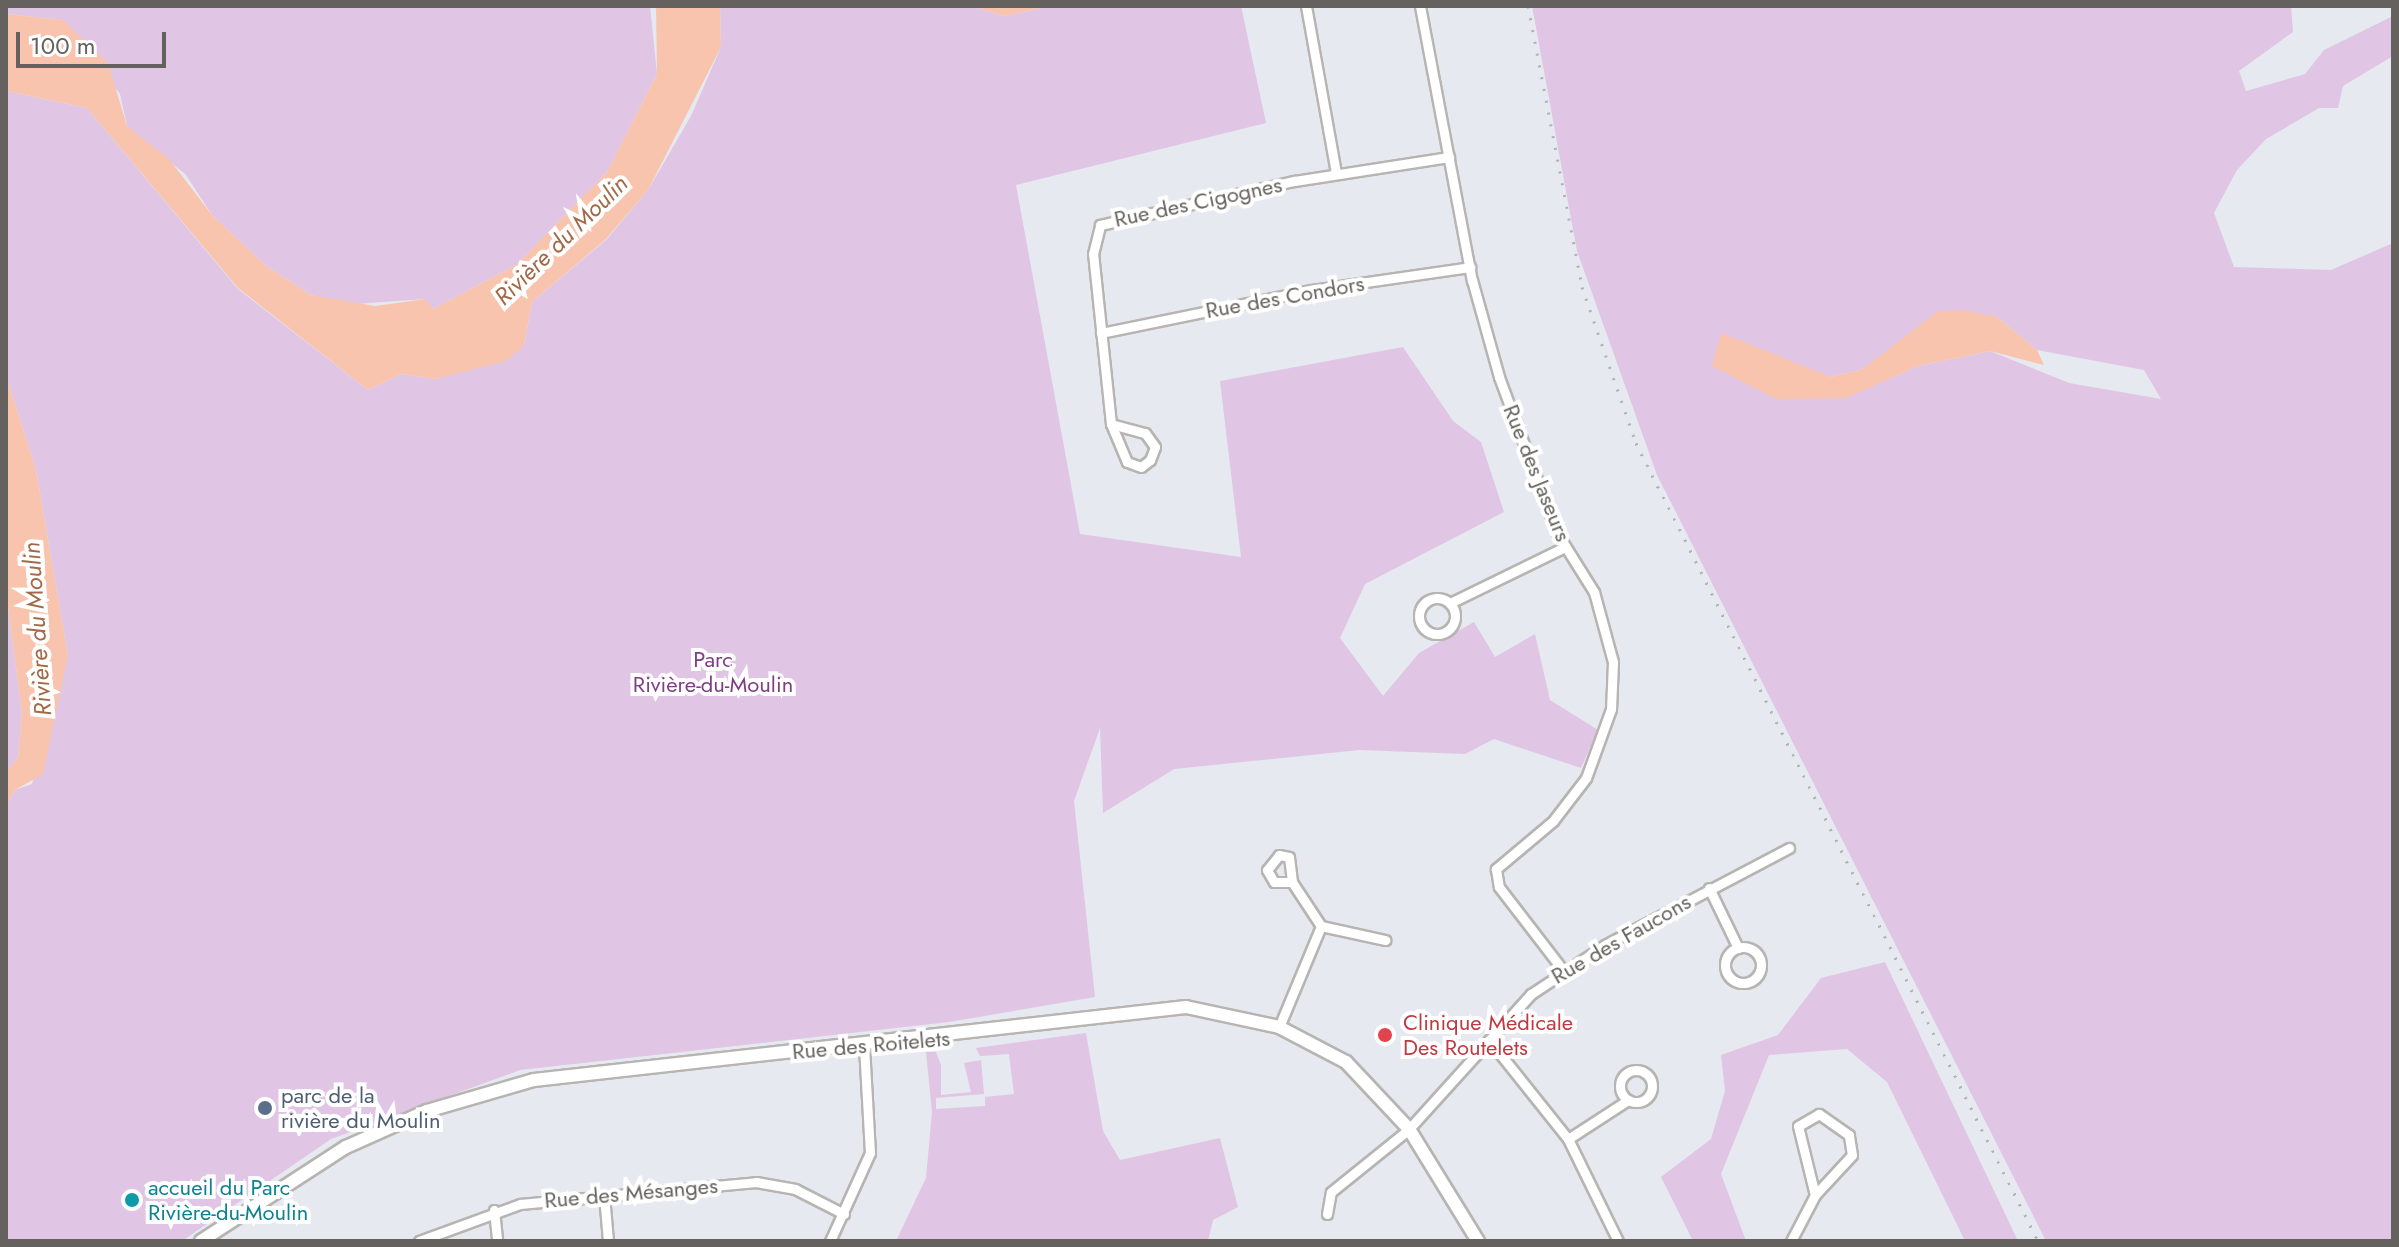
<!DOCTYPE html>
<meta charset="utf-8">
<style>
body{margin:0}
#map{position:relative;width:2399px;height:1247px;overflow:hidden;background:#e6e9ef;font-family:Jost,sans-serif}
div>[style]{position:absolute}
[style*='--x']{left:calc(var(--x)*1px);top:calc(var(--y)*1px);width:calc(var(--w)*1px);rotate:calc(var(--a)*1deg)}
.green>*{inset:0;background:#e0c5e4}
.water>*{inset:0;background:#f8c4ad}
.roads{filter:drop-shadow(2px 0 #b7b4b1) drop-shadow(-2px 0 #b7b4b1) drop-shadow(0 2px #b7b4b1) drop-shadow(0 -2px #b7b4b1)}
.minor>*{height:9px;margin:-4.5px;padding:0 4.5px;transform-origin:4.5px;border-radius:4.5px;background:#fff}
.minor>.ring{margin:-4.5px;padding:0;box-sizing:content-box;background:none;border:9px solid #fff;border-radius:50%}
.tertiary>*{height:12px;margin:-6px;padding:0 6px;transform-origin:6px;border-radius:6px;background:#fff}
.rail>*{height:3px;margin-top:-1.5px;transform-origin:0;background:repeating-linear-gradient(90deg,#b1b1b0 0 2px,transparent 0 12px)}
.dots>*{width:22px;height:22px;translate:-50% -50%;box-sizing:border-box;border:4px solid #fff;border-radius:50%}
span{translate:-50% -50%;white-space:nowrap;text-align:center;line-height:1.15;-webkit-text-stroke:8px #fff;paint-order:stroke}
.street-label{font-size:22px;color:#65615e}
.park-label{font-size:22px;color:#7f3e84}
.health-label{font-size:22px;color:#be3a42}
.left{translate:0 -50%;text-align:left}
.service-label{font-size:22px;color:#4e5e75}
.culture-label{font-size:22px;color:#0d838f}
.water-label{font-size:24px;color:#a16947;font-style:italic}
.frame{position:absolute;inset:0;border:8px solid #65615e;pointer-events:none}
.scale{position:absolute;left:16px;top:32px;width:150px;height:36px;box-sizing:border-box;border:4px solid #65615e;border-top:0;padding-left:10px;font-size:24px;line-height:28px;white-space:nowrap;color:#65615e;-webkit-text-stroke:6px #fff;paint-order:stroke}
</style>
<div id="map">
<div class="green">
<div style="clip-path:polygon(6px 6px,650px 6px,657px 74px,607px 172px,516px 265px,433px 309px,424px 299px,356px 304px,311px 295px,266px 266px,212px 215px,186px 175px,127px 126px,120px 94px,63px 20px,6px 14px)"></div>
<div style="clip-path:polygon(720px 6px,971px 6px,1005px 16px,1051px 6px,1241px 6px,1266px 123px,1016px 185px,1080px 534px,1241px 557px,1220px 381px,1403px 347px,1453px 421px,1481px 442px,1504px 512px,1365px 584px,1340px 638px,1383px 696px,1419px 653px,1474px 622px,1495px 657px,1535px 634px,1550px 700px,1598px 730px,1581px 768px,1494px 739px,1465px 754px,1359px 750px,1174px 769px,1103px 813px,1100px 728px,1074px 801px,1095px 997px,949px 1022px,520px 1070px,331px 1139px,182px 1241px,6px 1241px,6px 806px,15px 790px,32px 784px,68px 656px,36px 470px,6px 376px,6px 91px,87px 108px,238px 289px,368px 390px,401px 374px,436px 379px,524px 346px,532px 302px,606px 240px,648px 190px,691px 116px,721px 47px)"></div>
<div style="clip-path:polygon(evenodd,1532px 6px,2291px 6px,2293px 32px,2239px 71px,2246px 91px,2305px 74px,2324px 50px,2393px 16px,2393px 56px,2343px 86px,2338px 108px,2319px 108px,2266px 139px,2237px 170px,2214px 213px,2234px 267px,2331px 270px,2393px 243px,2393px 1241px,2046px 1241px,1657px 475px,1577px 251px,1532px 6px,1997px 317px,2037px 350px,2144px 370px,2161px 399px,2069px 383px,1990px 351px,1918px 366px,1845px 398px,1713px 365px,1763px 351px,1831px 377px,1863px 369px,1898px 343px,1997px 317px)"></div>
<div style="clip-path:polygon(6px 592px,22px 713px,18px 758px,6px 772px)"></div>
<div style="clip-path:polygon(1885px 962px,2018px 1241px,1965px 1241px,1887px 1082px,1847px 1049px,1769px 1055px,1721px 1174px,1746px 1241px,1693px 1241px,1661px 1177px,1711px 1139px,1725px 1091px,1721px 1055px,1778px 1035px,1821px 978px)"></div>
<div style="clip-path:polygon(1086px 1033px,1103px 1131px,1120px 1160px,1220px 1138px,1238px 1207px,1213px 1220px,1208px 1241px,896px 1241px,926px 1178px,932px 1112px,926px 1052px,936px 1052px,941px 1065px,941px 1095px,971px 1092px,964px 1063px,981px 1060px,984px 1094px,936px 1098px,936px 1109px,985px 1106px,985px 1097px,1014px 1094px,1009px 1054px,980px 1056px,976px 1048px)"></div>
</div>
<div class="water">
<div style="clip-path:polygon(656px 6px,720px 6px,721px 47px,648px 190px,605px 240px,532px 302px,524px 346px,506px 361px,435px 379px,401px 374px,368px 390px,238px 288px,87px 108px,6px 91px,6px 14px,63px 20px,108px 63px,127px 126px,169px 159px,212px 215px,266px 266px,311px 295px,375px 306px,425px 299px,433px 309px,516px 265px,607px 172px,657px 74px)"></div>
<div style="clip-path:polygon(971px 6px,1051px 6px,1005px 16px)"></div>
<div style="clip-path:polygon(1964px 310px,1997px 317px,2037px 350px,2044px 365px,1990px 351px,1918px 366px,1846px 398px,1776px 399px,1712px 366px,1721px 333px,1831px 377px,1863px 369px,1938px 311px)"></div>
<div style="clip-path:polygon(6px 376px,36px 470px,68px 656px,43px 774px,15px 790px,6px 806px,6px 772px,18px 758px,22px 713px,6px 592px)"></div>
</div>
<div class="roads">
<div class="minor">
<div style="--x:1306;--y:6;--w:170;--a:79.8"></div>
<div style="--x:1420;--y:6;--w:279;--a:79.3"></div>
<div style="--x:1472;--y:280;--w:101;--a:74.4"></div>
<div style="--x:1499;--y:377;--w:166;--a:69.6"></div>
<div style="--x:1557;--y:533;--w:70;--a:57.9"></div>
<div style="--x:1594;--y:592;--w:73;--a:74.8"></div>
<div style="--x:1613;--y:662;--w:47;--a:92.4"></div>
<div style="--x:1611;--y:709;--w:73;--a:109.9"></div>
<div style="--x:1586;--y:778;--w:54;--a:127.5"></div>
<div style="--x:1553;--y:821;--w:75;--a:139.9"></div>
<div style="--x:1496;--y:869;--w:18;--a:81"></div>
<div style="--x:1499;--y:887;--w:105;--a:52.4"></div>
<div style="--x:1101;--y:333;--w:214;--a:-11.6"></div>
<div style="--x:1311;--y:290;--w:161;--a:-8.2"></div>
<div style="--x:1111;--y:424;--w:35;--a:15"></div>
<div style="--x:1145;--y:433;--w:17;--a:54"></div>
<div style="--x:1155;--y:447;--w:14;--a:111"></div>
<div style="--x:1150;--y:460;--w:11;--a:142"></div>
<div style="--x:1141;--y:467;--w:15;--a:-160"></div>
<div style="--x:1127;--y:462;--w:41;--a:-112.8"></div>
<div style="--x:1111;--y:424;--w:171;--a:-96"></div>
<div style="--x:1093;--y:254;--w:30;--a:-76"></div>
<div style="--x:1100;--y:225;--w:199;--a:-12.8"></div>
<div style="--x:1294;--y:181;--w:157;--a:-8.8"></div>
<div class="ring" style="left:1419px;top:598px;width:27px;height:27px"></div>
<div style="--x:1450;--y:603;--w:128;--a:-26"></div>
<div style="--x:1292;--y:882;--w:18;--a:180"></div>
<div style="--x:1274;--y:882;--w:14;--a:-120"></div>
<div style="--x:1267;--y:870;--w:19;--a:-51"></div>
<div style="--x:1279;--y:855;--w:10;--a:11"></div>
<div style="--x:1289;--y:857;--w:25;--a:83"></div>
<div style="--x:1292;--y:882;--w:53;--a:56.6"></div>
<div style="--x:1321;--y:926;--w:66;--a:12.3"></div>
<div style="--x:1709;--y:888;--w:67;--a:64.2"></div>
<div class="ring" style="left:1725px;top:947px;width:27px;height:27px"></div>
<div style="--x:1279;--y:1027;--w:109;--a:-67.4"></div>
<div style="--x:1489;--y:1040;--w:127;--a:51.4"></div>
<div style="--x:1568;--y:1139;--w:114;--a:63.9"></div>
<div class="ring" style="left:1620px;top:1070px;width:23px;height:23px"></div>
<div style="--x:1568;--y:1139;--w:72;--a:-33"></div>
<div style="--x:604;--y:1195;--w:46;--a:85"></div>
<div style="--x:494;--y:1210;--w:31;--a:84"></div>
<div style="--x:1327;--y:1214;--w:22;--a:-80"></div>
<div style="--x:1331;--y:1192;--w:100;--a:-38.9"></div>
<div style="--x:1409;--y:1129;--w:182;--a:-47.9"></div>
<div style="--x:1531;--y:994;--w:89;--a:-33.5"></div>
<div style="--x:1605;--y:945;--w:208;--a:-27.8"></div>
<div style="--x:419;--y:1241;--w:108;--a:-20.1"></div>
<div style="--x:520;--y:1204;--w:237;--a:-5.3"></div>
<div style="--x:756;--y:1182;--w:40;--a:10"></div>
<div style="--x:795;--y:1189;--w:55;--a:27"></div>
<div style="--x:830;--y:1241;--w:97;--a:-65.6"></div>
<div style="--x:870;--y:1153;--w:106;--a:-93.2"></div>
<div style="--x:1791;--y:1241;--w:52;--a:-62.4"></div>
<div style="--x:1815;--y:1195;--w:54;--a:-47.2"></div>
<div style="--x:1852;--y:1155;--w:20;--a:-99"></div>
<div style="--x:1849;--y:1135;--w:37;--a:-145"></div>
<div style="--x:1819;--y:1114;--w:24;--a:150"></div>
<div style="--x:1798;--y:1126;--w:71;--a:76.2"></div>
</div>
<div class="tertiary">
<div style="--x:201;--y:1241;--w:173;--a:-33"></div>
<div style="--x:346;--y:1147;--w:89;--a:-24"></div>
<div style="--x:427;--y:1111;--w:111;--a:-16.2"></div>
<div style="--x:534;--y:1080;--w:656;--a:-6.39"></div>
<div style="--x:1186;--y:1007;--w:95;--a:12.1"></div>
<div style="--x:1279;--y:1027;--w:76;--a:27.6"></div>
<div style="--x:1346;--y:1062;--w:92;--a:46.8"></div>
<div style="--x:1409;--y:1129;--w:132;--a:58.4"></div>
</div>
</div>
<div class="rail">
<div style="--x:1528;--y:6;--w:286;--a:79.1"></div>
<div style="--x:1582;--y:287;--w:165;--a:70.9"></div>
<div style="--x:1636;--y:443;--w:894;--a:63.26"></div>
</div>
<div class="dots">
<div style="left:1385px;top:1035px;background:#e0444e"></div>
<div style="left:265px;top:1108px;background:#5c6f8a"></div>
<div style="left:132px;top:1200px;background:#0f9aa8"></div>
</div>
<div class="street-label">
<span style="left:1198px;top:202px;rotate:-12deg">Rue des Cigognes</span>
<span style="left:1285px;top:297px;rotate:-10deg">Rue des Condors</span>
<span style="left:1537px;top:473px;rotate:68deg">Rue des Jaseurs</span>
<span style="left:1621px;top:939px;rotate:-30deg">Rue des Faucons</span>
<span style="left:871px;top:1045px;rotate:-5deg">Rue des Roitelets</span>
<span style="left:631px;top:1193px;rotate:-5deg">Rue des Mésanges</span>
</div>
<div class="park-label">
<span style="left:713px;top:672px">Parc<br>Rivière-du-Moulin</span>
</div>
<div class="health-label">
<span class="left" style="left:1403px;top:1035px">Clinique Médicale<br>Des Routelets</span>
</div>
<div class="service-label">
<span class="left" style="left:281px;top:1108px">parc de la<br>rivière du Moulin</span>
</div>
<div class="culture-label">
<span class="left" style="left:148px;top:1200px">accueil du Parc<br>Rivière-du-Moulin</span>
</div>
<div class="water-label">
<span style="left:561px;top:240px;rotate:-44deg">Rivière du Moulin</span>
<span style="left:37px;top:629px;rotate:-94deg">Rivière du Moulin</span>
</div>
<div class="frame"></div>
<div class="scale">100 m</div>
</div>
